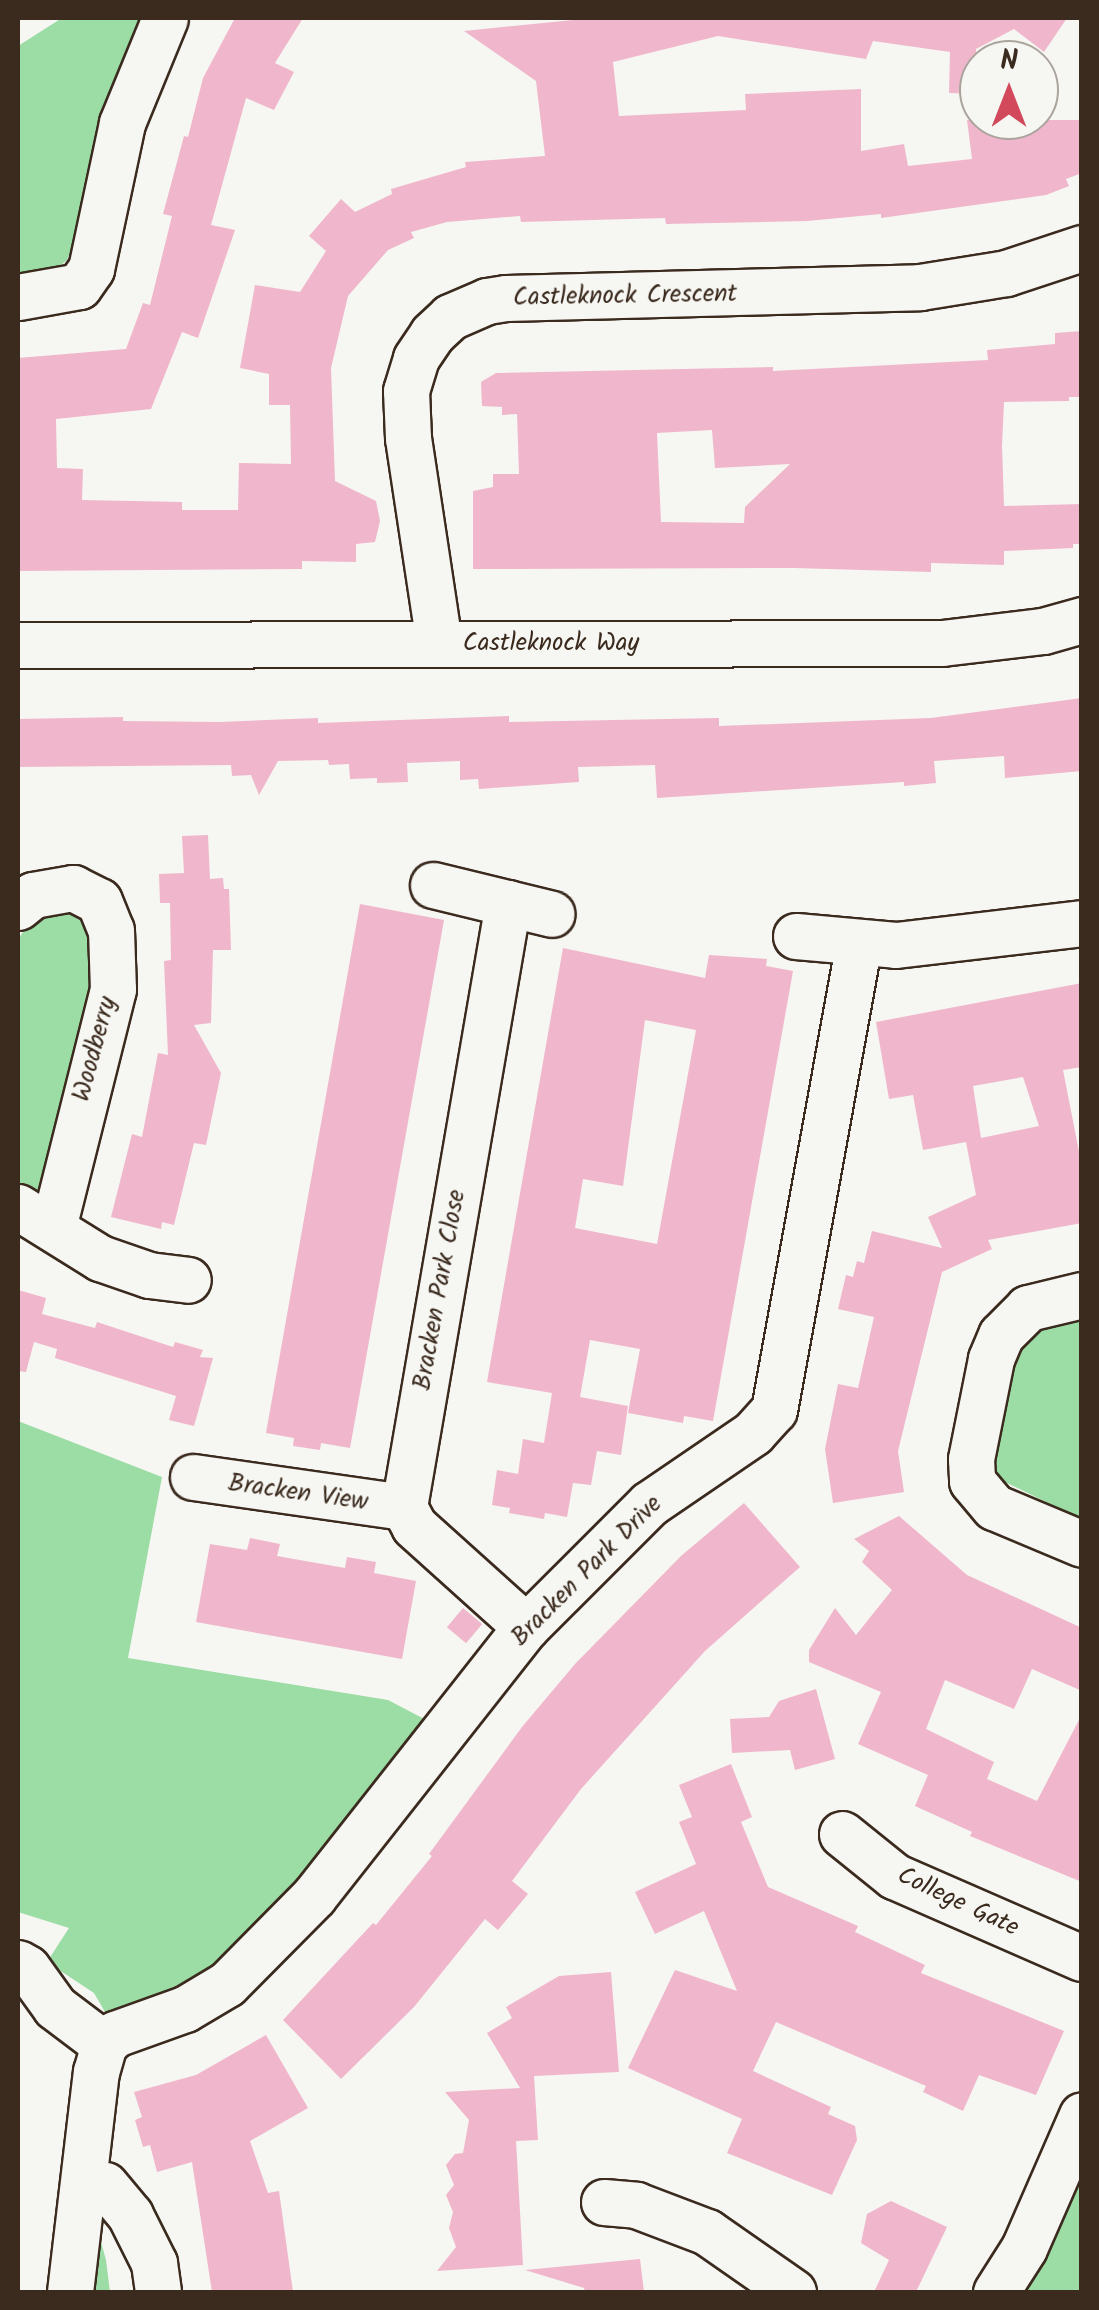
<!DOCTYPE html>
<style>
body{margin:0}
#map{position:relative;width:1099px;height:2310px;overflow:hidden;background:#f6f6f2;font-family:Kalam,sans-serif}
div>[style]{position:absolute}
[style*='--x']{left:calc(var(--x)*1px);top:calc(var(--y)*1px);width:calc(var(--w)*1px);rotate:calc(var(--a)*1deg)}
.green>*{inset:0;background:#9cdca5}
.building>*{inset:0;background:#f0b7cc;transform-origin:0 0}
.roads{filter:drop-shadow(2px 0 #3b2a1e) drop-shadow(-2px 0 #3b2a1e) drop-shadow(0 2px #3b2a1e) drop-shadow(0 -2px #3b2a1e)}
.minor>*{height:45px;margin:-22.5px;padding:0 22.5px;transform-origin:22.5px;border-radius:22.5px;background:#f6f6f2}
span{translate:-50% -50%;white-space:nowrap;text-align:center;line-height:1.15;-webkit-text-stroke:9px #f6f6f2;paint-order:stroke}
.street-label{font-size:25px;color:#3b2a1e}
.frame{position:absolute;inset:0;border:20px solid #3b2a1e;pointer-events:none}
.north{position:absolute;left:959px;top:40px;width:100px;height:100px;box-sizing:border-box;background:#f6f6f2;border:2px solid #aba49d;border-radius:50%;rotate:0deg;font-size:28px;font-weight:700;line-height:40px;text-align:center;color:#3b2a1e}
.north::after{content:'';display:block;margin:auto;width:35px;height:45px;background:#d1495b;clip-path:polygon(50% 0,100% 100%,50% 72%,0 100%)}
</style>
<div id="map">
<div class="green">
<div style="clip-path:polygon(62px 18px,142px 18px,96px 129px,76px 240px,67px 260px,55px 270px,18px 278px,18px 46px)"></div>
<div style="clip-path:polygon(53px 903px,88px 916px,100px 971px,40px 1196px,18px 1190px,18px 939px,34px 917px)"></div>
<div style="clip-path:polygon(1081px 1307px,1081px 1519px,1003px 1481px,987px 1460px,1014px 1343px,1034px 1322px)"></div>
<div style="clip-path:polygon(18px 1421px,162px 1477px,128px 1658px,388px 1700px,430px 1722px,305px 1883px,193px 1989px,108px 2017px,94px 1993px,47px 1962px,69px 1928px,18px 1912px)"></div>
<div style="clip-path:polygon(1081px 2135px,1081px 2292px,996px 2292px)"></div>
<div style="clip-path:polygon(94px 2217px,106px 2260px,110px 2292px,89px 2292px)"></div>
</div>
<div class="building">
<div style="clip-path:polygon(235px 18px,303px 18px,275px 63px,294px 72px,274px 110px,246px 98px,211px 225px,235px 230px,198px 338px,182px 332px,151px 409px,56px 419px,57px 468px,83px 469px,82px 500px,182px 502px,182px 510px,238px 510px,239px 463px,291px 464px,290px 405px,269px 405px,269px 374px,240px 368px,255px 285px,300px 292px,326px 251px,309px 236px,341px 199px,355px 212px,392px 194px,391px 189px,466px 167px,465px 162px,545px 156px,536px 81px,464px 31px,593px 18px,1067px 18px,1044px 52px,1014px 29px,976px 49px,979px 94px,949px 93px,950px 52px,873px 41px,866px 59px,718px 36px,613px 62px,619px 116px,746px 110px,745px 94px,861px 89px,861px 151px,904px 144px,908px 166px,972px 159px,967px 120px,1082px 120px,1082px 173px,1066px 179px,1069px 186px,1046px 195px,881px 218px,881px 214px,807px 221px,666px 224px,665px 218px,521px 222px,520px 216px,447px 222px,411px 232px,414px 238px,388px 250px,348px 296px,331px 368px,335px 481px,376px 501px,380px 521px,375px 542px,356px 544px,356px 562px,302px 561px,302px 569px,19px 571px,18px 358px,126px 349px,143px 303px,150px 305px,172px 216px,163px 214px,184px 136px,188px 137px,203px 78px)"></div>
<div style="clip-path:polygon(evenodd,1082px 331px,1082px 397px,1069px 397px,1069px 401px,1004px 402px,1002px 446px,1004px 506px,1082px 504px,1082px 544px,1073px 544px,1073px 548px,1004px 551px,1004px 565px,931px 563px,931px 572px,794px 568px,473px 569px,473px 491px,493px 487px,493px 474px,519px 474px,517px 414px,502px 415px,502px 407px,482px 406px,481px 382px,496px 373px,773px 367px,773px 371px,988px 360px,987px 350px,1055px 344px,1055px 333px,1082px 331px,712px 430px,715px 468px,790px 464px,745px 507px,744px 523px,661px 522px,657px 433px,712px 430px)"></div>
<div style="clip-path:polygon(1082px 698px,1082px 771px,1005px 778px,1004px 756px,934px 761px,936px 783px,904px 786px,904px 782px,657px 798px,655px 765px,578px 767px,579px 782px,479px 789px,478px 779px,460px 780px,460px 761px,407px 763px,408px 782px,377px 783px,377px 778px,350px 779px,349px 764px,329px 765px,328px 760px,278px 761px,259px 795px,251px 775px,232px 776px,231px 765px,18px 767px,18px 719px,123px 717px,123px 721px,220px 722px,318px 718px,318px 723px,509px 716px,509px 722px,719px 718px,719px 726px,931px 718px)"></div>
<div style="clip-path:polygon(208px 835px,210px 879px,223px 878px,224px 889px,229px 889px,231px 950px,213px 950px,211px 1023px,194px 1025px,221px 1073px,206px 1145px,194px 1143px,174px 1225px,162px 1222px,161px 1229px,111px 1217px,132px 1134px,142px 1137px,158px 1053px,168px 1055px,164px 961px,171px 960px,170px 903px,160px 903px,159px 874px,184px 873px,182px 836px)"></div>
<div style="clip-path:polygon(360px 904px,444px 920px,350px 1448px,321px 1443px,320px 1450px,293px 1446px,294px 1438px,266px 1433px)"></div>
<div style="clip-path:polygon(evenodd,563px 948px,705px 978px,709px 955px,767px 959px,766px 966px,793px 971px,713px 1421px,684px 1416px,683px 1423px,628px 1413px,640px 1349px,590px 1340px,580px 1397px,628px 1406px,621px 1455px,597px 1451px,591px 1485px,573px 1483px,567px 1517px,545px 1513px,544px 1519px,509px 1513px,510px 1508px,492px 1505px,497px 1470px,518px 1474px,523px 1439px,544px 1443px,552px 1393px,487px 1382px,563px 948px,645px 1020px,696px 1030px,657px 1244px,575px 1228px,583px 1179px,623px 1186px,645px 1020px)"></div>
<div style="clip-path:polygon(evenodd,1082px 983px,1082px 1067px,1063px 1070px,1082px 1167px,1082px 1223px,988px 1240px,992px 1249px,942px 1272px,898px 1451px,904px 1492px,833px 1503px,825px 1449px,838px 1384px,858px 1388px,874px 1317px,838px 1309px,846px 1275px,853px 1277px,857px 1261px,864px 1263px,872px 1231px,942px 1248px,928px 1217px,976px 1195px,966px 1142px,923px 1150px,913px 1095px,889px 1099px,876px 1022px,1082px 983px,1023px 1077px,1039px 1126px,981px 1138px,973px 1086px,1023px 1077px)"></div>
<div style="clip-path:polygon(18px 1290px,46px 1298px,42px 1314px,95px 1328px,97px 1322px,173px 1347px,175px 1342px,203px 1350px,200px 1357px,213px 1358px,194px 1426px,169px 1420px,176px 1396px,55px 1358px,57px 1349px,34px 1342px,26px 1372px,18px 1371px)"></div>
<div style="clip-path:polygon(744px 1503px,800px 1567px,705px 1651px,581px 1789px,512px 1881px,528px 1894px,498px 1930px,485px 1919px,414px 2007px,341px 2079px,283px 2020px,373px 1923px,376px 1925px,432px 1856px,429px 1854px,522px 1727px,575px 1664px,681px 1556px)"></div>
<div style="clip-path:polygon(899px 1516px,967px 1575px,1082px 1628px,1082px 1691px,1032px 1669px,1014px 1709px,945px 1680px,926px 1729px,994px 1762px,987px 1779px,1037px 1801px,1082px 1714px,1082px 1882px,970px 1836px,972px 1832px,915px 1806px,928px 1775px,858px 1744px,881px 1692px,809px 1662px,809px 1650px,835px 1608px,856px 1635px,892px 1590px,862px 1562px,869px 1551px,854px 1539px)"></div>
<div style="clip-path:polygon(250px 1538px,280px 1544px,277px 1556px,345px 1568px,347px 1557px,376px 1562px,374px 1573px,416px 1581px,402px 1659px,196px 1622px,210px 1544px,247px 1550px)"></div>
<div style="left:463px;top:1608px;width:25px;height:25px;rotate:40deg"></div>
<div style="clip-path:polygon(816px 1689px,835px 1759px,795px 1770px,790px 1750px,732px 1753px,730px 1719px,769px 1717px,779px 1701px)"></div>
<div style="clip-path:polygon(731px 1764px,752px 1817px,741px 1822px,768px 1887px,858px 1926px,855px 1932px,925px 1965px,921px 1973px,1064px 2031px,1036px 2095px,979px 2075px,963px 2111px,923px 2092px,926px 2086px,776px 2022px,753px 2071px,831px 2107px,828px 2114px,855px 2126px,857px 2140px,832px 2195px,727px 2153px,742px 2119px,628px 2068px,675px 1970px,737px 1991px,704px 1911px,655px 1934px,635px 1892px,696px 1864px,679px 1822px,692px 1817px,679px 1785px)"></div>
<div style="clip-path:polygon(611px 1972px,619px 2072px,534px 2076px,538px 2140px,516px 2141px,523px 2265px,437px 2271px,456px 2247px,449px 2228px,453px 2212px,446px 2195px,454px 2185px,446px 2165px,455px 2154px,463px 2153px,469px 2120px,445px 2092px,520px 2088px,487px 2033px,512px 2018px,506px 2007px,559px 1976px)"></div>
<div style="clip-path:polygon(266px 2035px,308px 2108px,250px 2141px,268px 2193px,279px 2191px,293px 2292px,212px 2292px,192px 2162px,157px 2172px,150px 2145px,143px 2147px,135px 2120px,142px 2117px,134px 2092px,196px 2075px)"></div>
<div style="clip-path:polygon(891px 2201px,947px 2227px,916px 2292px,874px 2292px,889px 2260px,861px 2243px,867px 2214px)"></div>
<div style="clip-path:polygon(640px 2259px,644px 2292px,585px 2292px,584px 2288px,525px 2270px)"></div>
</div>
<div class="roads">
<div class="minor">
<div style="--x:18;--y:297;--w:62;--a:-10.2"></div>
<div style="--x:79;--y:286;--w:21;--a:-55"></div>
<div style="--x:91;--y:269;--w:149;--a:-78"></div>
<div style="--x:122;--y:123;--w:113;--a:-67.7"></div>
<div style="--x:439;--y:643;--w:207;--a:-98.6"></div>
<div style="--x:408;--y:438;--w:47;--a:-92.4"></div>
<div style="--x:406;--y:391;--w:34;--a:-73"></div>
<div style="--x:416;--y:358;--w:29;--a:-56"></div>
<div style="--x:432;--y:334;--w:25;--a:-43"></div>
<div style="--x:450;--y:317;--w:40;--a:-23.4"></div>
<div style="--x:487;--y:301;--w:19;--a:-9"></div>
<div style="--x:506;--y:298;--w:414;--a:-1.5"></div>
<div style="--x:920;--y:287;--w:87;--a:-9.2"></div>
<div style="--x:1006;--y:273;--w:80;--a:-18.2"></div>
<div style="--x:18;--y:645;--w:924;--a:-0.12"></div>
<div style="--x:942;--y:643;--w:102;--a:-6.8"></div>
<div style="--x:1043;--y:631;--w:41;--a:-15.8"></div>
<div style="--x:433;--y:885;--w:122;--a:13.7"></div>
<div style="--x:508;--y:903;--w:613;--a:99.77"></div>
<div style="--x:404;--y:1507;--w:21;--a:62"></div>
<div style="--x:414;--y:1526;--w:151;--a:42"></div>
<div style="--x:18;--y:907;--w:19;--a:-39"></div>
<div style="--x:33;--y:895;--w:41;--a:-9.9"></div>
<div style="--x:73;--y:888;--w:29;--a:27"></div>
<div style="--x:99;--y:901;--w:31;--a:68"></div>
<div style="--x:111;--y:930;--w:59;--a:88.1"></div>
<div style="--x:113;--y:989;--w:245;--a:104.1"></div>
<div style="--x:796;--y:936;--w:100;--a:5.1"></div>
<div style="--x:896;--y:945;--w:187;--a:-6.7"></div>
<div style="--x:18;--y:1207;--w:97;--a:31.9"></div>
<div style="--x:100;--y:1258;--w:52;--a:19.1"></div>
<div style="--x:149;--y:1275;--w:39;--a:7"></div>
<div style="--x:1082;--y:1295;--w:56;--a:166.5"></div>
<div style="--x:1028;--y:1308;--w:38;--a:135"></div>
<div style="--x:1001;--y:1335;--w:26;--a:113"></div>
<div style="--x:991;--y:1359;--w:102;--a:101.3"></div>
<div style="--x:971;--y:1459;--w:22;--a:87"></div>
<div style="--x:972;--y:1481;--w:34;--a:50"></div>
<div style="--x:994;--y:1507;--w:95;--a:22.8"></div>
<div style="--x:193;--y:1477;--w:213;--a:8.1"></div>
<div style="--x:842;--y:1834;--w:67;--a:38.9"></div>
<div style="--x:894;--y:1876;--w:205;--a:23.6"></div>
<div style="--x:18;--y:1963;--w:10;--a:29"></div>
<div style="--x:27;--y:1968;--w:48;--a:54.3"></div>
<div style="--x:55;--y:2007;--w:61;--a:37.1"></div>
<div style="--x:82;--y:2198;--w:26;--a:-29"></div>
<div style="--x:105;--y:2185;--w:39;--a:50"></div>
<div style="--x:130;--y:2215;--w:54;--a:63.4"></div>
<div style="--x:154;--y:2263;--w:29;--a:82"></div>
<div style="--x:604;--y:2202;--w:32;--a:5"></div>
<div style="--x:636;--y:2205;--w:76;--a:20.8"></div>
<div style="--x:707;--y:2232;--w:105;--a:34.9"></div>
<div style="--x:70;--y:2292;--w:222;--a:-83.3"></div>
<div style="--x:96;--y:2072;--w:29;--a:-74"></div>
<div style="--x:104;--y:2044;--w:15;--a:-42"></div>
<div style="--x:115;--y:2034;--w:74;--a:-19.7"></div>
<div style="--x:185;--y:2009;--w:49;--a:-30.8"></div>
<div style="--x:227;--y:1984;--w:124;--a:-45.3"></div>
<div style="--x:314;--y:1896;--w:342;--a:-51.8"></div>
<div style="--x:526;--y:1627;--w:174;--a:-45"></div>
<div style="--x:649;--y:1504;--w:126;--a:-34.3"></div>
<div style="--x:753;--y:1433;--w:31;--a:-48"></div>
<div style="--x:774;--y:1410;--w:474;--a:-79.7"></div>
<div style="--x:996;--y:2292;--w:52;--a:-57.5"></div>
<div style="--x:1024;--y:2248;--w:145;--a:-66.4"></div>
</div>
</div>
<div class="street-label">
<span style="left:625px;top:296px;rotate:-1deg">Castleknock Crescent</span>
<span style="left:551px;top:643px">Castleknock Way</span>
<span style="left:95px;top:1049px;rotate:-75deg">Woodberry</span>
<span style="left:440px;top:1290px;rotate:-80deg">Bracken Park Close</span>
<span style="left:298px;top:1493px;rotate:8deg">Bracken View</span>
<span style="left:587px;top:1571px;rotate:-45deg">Bracken Park Drive</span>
<span style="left:958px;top:1902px;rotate:25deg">College Gate</span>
</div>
<div class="frame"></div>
<div class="north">N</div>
</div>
